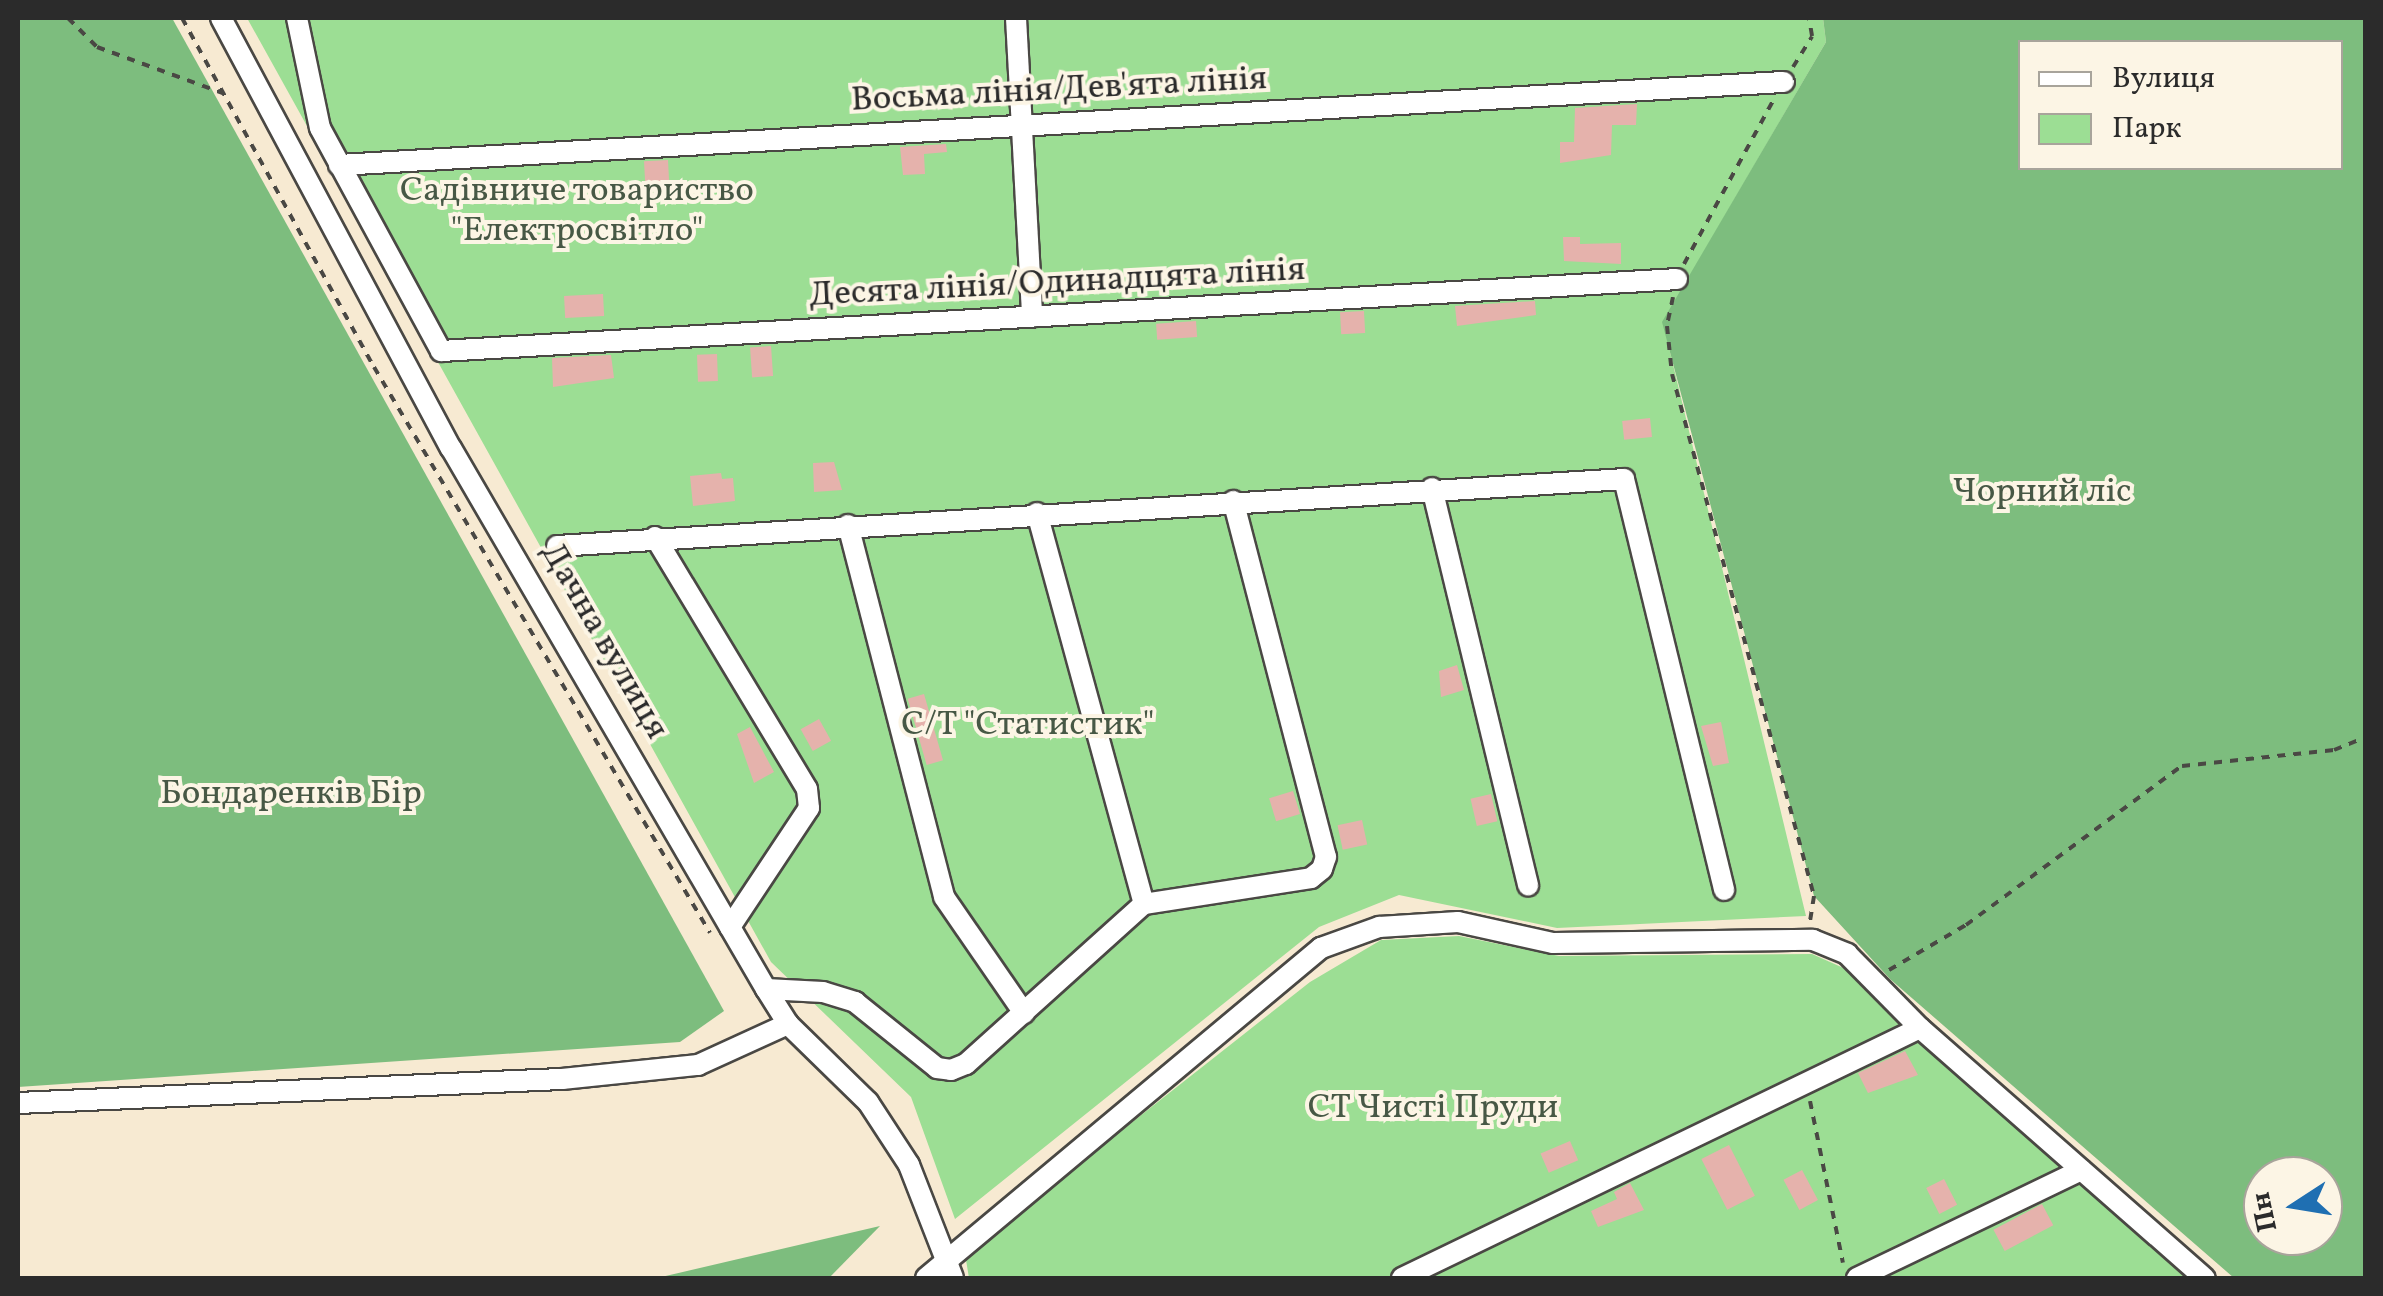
<!DOCTYPE html>
<meta charset="utf-8">
<style>
body{margin:0}
#map{position:relative;width:2383px;height:1296px;overflow:hidden;background:#f7ead2;font-family:Vollkorn,serif}
div>[style]{position:absolute}
[style*='--x']{left:calc(var(--x)*1px);top:calc(var(--y)*1px);width:calc(var(--w)*1px);rotate:calc(var(--a)*1deg)}
.green>*{inset:0;background:#9cde94}
.forest>*{inset:0;background:#7dbd7e}
.building>*{inset:0;background:#e5b2ac;transform-origin:0 0}
.path>*{height:4px;margin-top:-2px;transform-origin:0;background:repeating-linear-gradient(90deg,#4a4844 0 8px,transparent 0 16px)}
.roads{filter:drop-shadow(2px 0 #4a4844) drop-shadow(-2px 0 #4a4844) drop-shadow(0 2px #4a4844) drop-shadow(0 -2px #4a4844)}
.minor>*{height:20px;margin:-10px;padding:0 10px;transform-origin:10px;border-radius:10px;background:#fff}
span{translate:-50% -50%;white-space:nowrap;text-align:center;line-height:1.15;-webkit-text-stroke:8px #fcf5e5;paint-order:stroke}
.street-label{font-size:35px;color:#2b2b2b}
.park-label{font-size:35px;color:#475845}
.frame{position:absolute;inset:0;border:20px solid #2b2b2b;pointer-events:none}
.legend{position:absolute;left:2018px;top:40px;width:325px;height:130px;box-sizing:border-box;background:#fcf5e5;border:2px solid #a8a49b;margin:0;padding:12px 18px;list-style:none;font-size:30px;color:#2b2b2b}
.legend li{display:flex;align-items:center;gap:20px;height:50px}
.legend b{width:50px;border:2px solid #a8a49b}
.north{position:absolute;left:2243px;top:1156px;width:100px;height:100px;box-sizing:border-box;background:#fcf5e5;border:2px solid #a8a49b;border-radius:50%;rotate:258deg;font-size:28px;font-weight:700;line-height:40px;text-align:center;color:#2b2b2b}
.north::after{content:'';display:block;margin:auto;width:35px;height:45px;background:#1f6fb2;clip-path:polygon(50% 0,100% 100%,50% 72%,0 100%)}
</style>
<div id="map">
<div class="green">
<div style="clip-path:polygon(247px 18px,1823px 18px,1826px 42px,1681px 291px,1669px 348px,1806px 916px,1557px 928px,1399px 895px,1319px 927px,955px 1219px,911px 1097px,771px 962px)"></div>
<div style="clip-path:polygon(1459px 936px,1559px 956px,1812px 954px,1848px 970px,2191px 1278px,969px 1278px,965px 1254px,1310px 982px,1381px 940px)"></div>
</div>
<div class="forest">
<div style="clip-path:polygon(18px 18px,172px 18px,724px 1011px,680px 1042px,18px 1087px)"></div>
<div style="clip-path:polygon(evenodd,1823px 18px,2365px 18px,2365px 1278px,2234px 1278px,1890px 979px,1814px 896px,1662px 322px,1826px 42px,1823px 18px,2020px 42px,2340px 42px,2340px 168px,2020px 168px,2020px 42px,1823px 18px,2263px 1176px,2323px 1176px,2323px 1236px,2263px 1236px,2263px 1176px)"></div>
<div style="clip-path:polygon(880px 1226px,829px 1278px,657px 1278px)"></div>
</div>
<div class="building">
<div style="clip-path:polygon(1637px 104px,1636px 125px,1612px 125px,1611px 155px,1560px 163px,1560px 142px,1574px 142px,1575px 108px)"></div>
<div style="clip-path:polygon(946px 144px,947px 152px,924px 154px,925px 174px,903px 175px,900px 147px)"></div>
<div style="left:668px;top:160px;width:22px;height:24px;rotate:87deg"></div>
<div style="clip-path:polygon(1563px 237px,1580px 237px,1580px 244px,1621px 243px,1621px 264px,1564px 261px)"></div>
<div style="left:603px;top:294px;width:22px;height:39px;rotate:87deg"></div>
<div style="clip-path:polygon(1535px 301px,1536px 315px,1457px 326px,1455px 306px)"></div>
<div style="left:1364px;top:311px;width:22px;height:24px;rotate:87deg"></div>
<div style="left:1196px;top:321px;width:16px;height:40px;rotate:86deg"></div>
<div style="left:771px;top:346px;width:30px;height:21px;rotate:86deg"></div>
<div style="left:717px;top:354px;width:27px;height:20px;rotate:88deg"></div>
<div style="clip-path:polygon(611px 355px,614px 378px,553px 387px,552px 358px)"></div>
<div style="left:1650px;top:418px;width:19px;height:28px;rotate:84deg"></div>
<div style="clip-path:polygon(834px 462px,842px 490px,814px 492px,813px 463px)"></div>
<div style="clip-path:polygon(721px 473px,722px 479px,733px 478px,735px 501px,693px 506px,690px 476px)"></div>
<div style="clip-path:polygon(1457px 665px,1464px 690px,1441px 697px,1439px 671px)"></div>
<div style="left:924px;top:694px;width:69px;height:17px;rotate:74deg"></div>
<div style="left:819px;top:719px;width:25px;height:21px;rotate:61deg"></div>
<div style="clip-path:polygon(1721px 722px,1729px 763px,1713px 766px,1701px 726px)"></div>
<div style="clip-path:polygon(750px 727px,774px 772px,754px 783px,737px 734px)"></div>
<div style="left:1293px;top:791px;width:24px;height:25px;rotate:73deg"></div>
<div style="left:1491px;top:794px;width:28px;height:21px;rotate:77deg"></div>
<div style="left:1362px;top:820px;width:25px;height:25px;rotate:78deg"></div>
<div style="clip-path:polygon(1905px 1051px,1918px 1075px,1868px 1093px,1858px 1073px)"></div>
<div style="left:1570px;top:1141px;width:21px;height:32px;rotate:67deg"></div>
<div style="left:1729px;top:1145px;width:57px;height:31px;rotate:63deg"></div>
<div style="left:1802px;top:1170px;width:34px;height:21px;rotate:62deg"></div>
<div style="left:1944px;top:1179px;width:29px;height:20px;rotate:63deg"></div>
<div style="clip-path:polygon(1630px 1183px,1644px 1210px,1598px 1227px,1591px 1211px,1617px 1199px,1614px 1192px)"></div>
<div style="left:2042px;top:1204px;width:24px;height:55px;rotate:62deg"></div>
</div>
<div class="path">
<div style="--x:68;--y:18;--w:41;--a:45"></div>
<div style="--x:97;--y:47;--w:134;--a:20.1"></div>
<div style="--x:182;--y:18;--w:398;--a:61.2"></div>
<div style="--x:374;--y:367;--w:658;--a:59.3"></div>
<div style="--x:1793;--y:67;--w:36;--a:-58"></div>
<div style="--x:1812;--y:36;--w:18;--a:-99"></div>
<div style="--x:1684;--y:264;--w:186;--a:-61.4"></div>
<div style="--x:1673;--y:297;--w:30;--a:102"></div>
<div style="--x:1667;--y:326;--w:48;--a:84.1"></div>
<div style="--x:1672;--y:374;--w:541;--a:74.78"></div>
<div style="--x:1814;--y:896;--w:26;--a:99"></div>
<div style="--x:1889;--y:970;--w:89;--a:-30.3"></div>
<div style="--x:1966;--y:925;--w:268;--a:-36.4"></div>
<div style="--x:2182;--y:766;--w:153;--a:-6"></div>
<div style="--x:2334;--y:750;--w:35;--a:-22"></div>
<div style="--x:1810;--y:1101;--w:165;--a:78.5"></div>
</div>
<div class="roads">
<div class="minor">
<div style="--x:221;--y:18;--w:488;--a:61.9"></div>
<div style="--x:451;--y:448;--w:626;--a:59.79"></div>
<div style="--x:766;--y:989;--w:41;--a:57.8"></div>
<div style="--x:788;--y:1024;--w:112;--a:44.3"></div>
<div style="--x:868;--y:1102;--w:75;--a:56.9"></div>
<div style="--x:909;--y:1165;--w:121;--a:68.7"></div>
<div style="--x:297;--y:18;--w:112;--a:78.2"></div>
<div style="--x:320;--y:128;--w:254;--a:61.5"></div>
<div style="--x:441;--y:351;--w:1238;--a:-3.33"></div>
<div style="--x:1016;--y:18;--w:299;--a:86.9"></div>
<div style="--x:339;--y:165;--w:1447;--a:-3.29"></div>
<div style="--x:1432;--y:488;--w:409;--a:76.4"></div>
<div style="--x:1037;--y:513;--w:405;--a:74.7"></div>
<div style="--x:848;--y:525;--w:384;--a:75.5"></div>
<div style="--x:944;--y:897;--w:141;--a:55.4"></div>
<div style="--x:655;--y:537;--w:294;--a:58.9"></div>
<div style="--x:807;--y:789;--w:19;--a:84"></div>
<div style="--x:809;--y:808;--w:143;--a:123.6"></div>
<div style="--x:557;--y:546;--w:1069;--a:-3.59"></div>
<div style="--x:1624;--y:479;--w:423;--a:76.3"></div>
<div style="--x:766;--y:989;--w:57;--a:3"></div>
<div style="--x:823;--y:992;--w:34;--a:17"></div>
<div style="--x:855;--y:1002;--w:105;--a:38.8"></div>
<div style="--x:937;--y:1068;--w:14;--a:8"></div>
<div style="--x:951;--y:1070;--w:16;--a:-22"></div>
<div style="--x:966;--y:1064;--w:239;--a:-42"></div>
<div style="--x:1144;--y:904;--w:169;--a:-8.8"></div>
<div style="--x:1311;--y:878;--w:14;--a:-39"></div>
<div style="--x:1322;--y:869;--w:13;--a:-72"></div>
<div style="--x:1326;--y:857;--w:368;--a:-104.6"></div>
<div style="--x:18;--y:1103;--w:545;--a:-2.53"></div>
<div style="--x:562;--y:1079;--w:137;--a:-5.9"></div>
<div style="--x:698;--y:1065;--w:99;--a:-24.5"></div>
<div style="--x:926;--y:1278;--w:515;--a:-39.88"></div>
<div style="--x:1321;--y:948;--w:62;--a:-19.9"></div>
<div style="--x:1379;--y:927;--w:79;--a:-3.6"></div>
<div style="--x:1458;--y:922;--w:97;--a:12.5"></div>
<div style="--x:1553;--y:943;--w:260;--a:-0.7"></div>
<div style="--x:1813;--y:940;--w:37;--a:22"></div>
<div style="--x:1847;--y:954;--w:104;--a:45.4"></div>
<div style="--x:1920;--y:1028;--w:379;--a:41.3"></div>
<div style="--x:1402;--y:1278;--w:575;--a:-25.76"></div>
<div style="--x:1857;--y:1278;--w:249;--a:-25.7"></div>
</div>
</div>
<div class="street-label">
<span style="left:1059px;top:90px;rotate:-3deg">Восьма лінія/Дев'ята лінія</span>
<span style="left:1057px;top:283px;rotate:-3deg">Десята лінія/Одинадцята лінія</span>
<span style="left:604px;top:641px;rotate:60deg">Дачна вулиця</span>
</div>
<div class="park-label">
<span style="left:577px;top:211px">Садівниче товариство<br>"Електросвітло"</span>
<span style="left:2042px;top:492px">Чорний ліс</span>
<span style="left:1028px;top:725px">С/Т "Статистик"</span>
<span style="left:291px;top:794px">Бондаренків Бір</span>
<span style="left:1433px;top:1108px">СТ Чисті Пруди</span>
</div>
<div class="frame"></div>
<ul class="legend">
<li><b style="height:12px;background:#fff"></b>Вулиця</li>
<li><b style="height:28px;background:#9cde94"></b>Парк</li>
</ul>
<div class="north">Пн</div>
</div>
